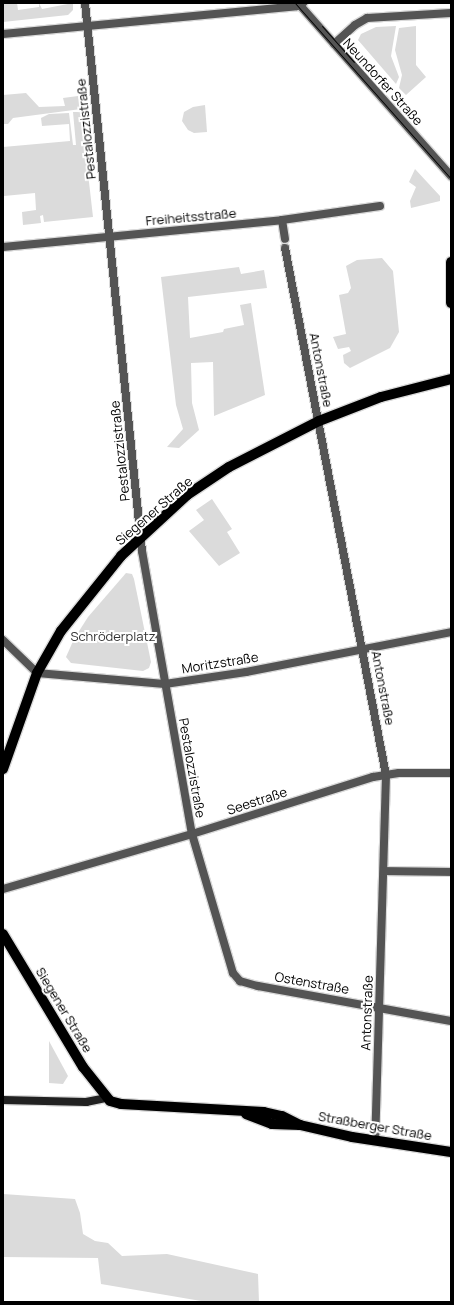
<!DOCTYPE html>
<meta charset="utf-8">
<style>
body{margin:0}
#map{position:relative;width:454px;height:1305px;overflow:hidden;background:#fff;font-family:Manrope,sans-serif}
div>[style]{position:absolute}
[style*='--x']{left:calc(var(--x)*1px);top:calc(var(--y)*1px);width:calc(var(--w)*1px);rotate:calc(var(--a)*1deg)}
.green>*{inset:0;background:#dbdbdb}
.roads{filter:drop-shadow(1px 0 #dbdbdb) drop-shadow(-1px 0 #dbdbdb) drop-shadow(0 1px #dbdbdb) drop-shadow(0 -1px #dbdbdb)}
.minor>*{height:8px;margin:-4px;padding:0 4px;transform-origin:4px;border-radius:4px;background:#545454}
.tertiary>*{height:8px;margin:-4px;padding:0 4px;transform-origin:4px;border-radius:4px;background:#545454}
.secondary>*{height:8px;margin:-4px;padding:0 4px;transform-origin:4px;border-radius:4px;background:#212121}
.primary>*{height:10px;margin:-5px;padding:0 5px;transform-origin:5px;border-radius:5px;background:#000}
.tram>*{height:1px;margin:-0.5px;padding:0 0.5px;transform-origin:0.5px;border-radius:0.5px;background:#000}
span{translate:-50% -50%;white-space:nowrap;text-align:center;line-height:1.15;-webkit-text-stroke:4px #fff;paint-order:stroke}
.street-label{font-size:13px;color:#000}
.park-label{font-size:13px;color:#323232}
.frame{position:absolute;inset:0;border:4px solid #000;pointer-events:none}
</style>
<div id="map">
<div class="green">
<div style="clip-path:polygon(3px 3px,17px 3px,18px 10px,39px 7px,39px 3px,42px 9px,73px 3px,73px 10px,68px 15px,3px 22px)"></div>
<div style="clip-path:polygon(396px 26px,391px 56px,399px 77px,396px 84px,358px 40px,361px 34px,376px 27px)"></div>
<div style="clip-path:polygon(416px 26px,416px 65px,426px 77px,406px 95px,399px 88px,402px 75px,395px 50px,399px 28px)"></div>
<div style="clip-path:polygon(26px 93px,39px 107px,65px 106px,63px 98px,78px 96px,81px 109px,13px 118px,8px 124px,3px 124px,3px 95px)"></div>
<div style="clip-path:polygon(205px 105px,207px 132px,194px 133px,188px 130px,182px 121px,184px 112px,193px 107px)"></div>
<div style="clip-path:polygon(73px 112px,81px 112px,93px 217px,44px 222px,43px 215px,40px 216px,41px 223px,23px 225px,22px 212px,36px 210px,35px 193px,4px 196px,3px 147px,70px 141px,69px 124px,42px 126px,41px 118px,49px 114px,69px 113px,73px 145px,76px 145px)"></div>
<div style="clip-path:polygon(415px 169px,440px 196px,440px 201px,411px 208px,410px 201px,416px 187px,409px 182px)"></div>
<div style="clip-path:polygon(382px 258px,393px 271px,399px 332px,390px 348px,350px 368px,344px 363px,343px 355px,351px 351px,349px 347px,338px 349px,333px 337px,346px 334px,339px 295px,348px 293px,351px 288px,346px 266px,357px 260px)"></div>
<div style="clip-path:polygon(239px 267px,241px 274px,264px 270px,267px 288px,188px 297px,190px 338px,223px 332px,224px 329px,244px 325px,240px 305px,251px 303px,265px 395px,214px 416px,213px 362px,191px 363px,192px 403px,199px 430px,179px 448px,167px 447px,183px 429px,176px 405px,161px 277px)"></div>
<div style="clip-path:polygon(212px 499px,232px 529px,227px 532px,240px 553px,219px 566px,189px 531px,204px 520px,196px 510px)"></div>
<div style="clip-path:polygon(126px 573px,132px 574px,134px 579px,151px 662px,149px 668px,143px 671px,71px 663px,66px 657px,74px 639px,88px 617px)"></div>
<div style="clip-path:polygon(49px 1041px,68px 1076px,63px 1084px,49px 1083px)"></div>
<div style="clip-path:polygon(3px 1194px,75px 1199px,80px 1213px,83px 1234px,95px 1241px,108px 1243px,122px 1256px,167px 1254px,258px 1274px,259px 1302px,207px 1302px,101px 1284px,98px 1258px,3px 1257px)"></div>
</div>
<div class="roads">
<div class="minor">
<div style="--x:85;--y:3;--w:551;--a:84.06"></div>
<div style="--x:142;--y:551;--w:287;--a:80"></div>
<div style="--x:192;--y:834;--w:145;--a:73.6"></div>
<div style="--x:233;--y:973;--w:11;--a:49"></div>
<div style="--x:240;--y:981;--w:19;--a:16"></div>
<div style="--x:258;--y:986;--w:196;--a:10.3"></div>
<div style="--x:3;--y:34;--w:295;--a:-5.4"></div>
<div style="--x:297;--y:6;--w:7;--a:-27"></div>
<div style="--x:334;--y:44;--w:28;--a:-42"></div>
<div style="--x:355;--y:25;--w:14;--a:-30"></div>
<div style="--x:367;--y:18;--w:84;--a:-3.4"></div>
<div style="--x:282;--y:220;--w:19;--a:81"></div>
<div style="--x:3;--y:247;--w:280;--a:-5.5"></div>
<div style="--x:282;--y:220;--w:99;--a:-8.1"></div>
<div style="--x:285;--y:248;--w:537;--a:79.15"></div>
<div style="--x:386;--y:775;--w:365;--a:91.7"></div>
<div style="--x:3;--y:640;--w:47;--a:44.1"></div>
<div style="--x:37;--y:673;--w:128;--a:4.9"></div>
<div style="--x:165;--y:684;--w:82;--a:-8.4"></div>
<div style="--x:246;--y:672;--w:209;--a:-11"></div>
<div style="--x:384;--y:871;--w:67;--a:0.9"></div>
<div style="--x:3;--y:889;--w:197;--a:-16.2"></div>
<div style="--x:192;--y:834;--w:190;--a:-17.5"></div>
<div style="--x:373;--y:777;--w:26;--a:-9"></div>
<div style="--x:399;--y:773;--w:52;--a:0"></div>
</div>
<div class="tertiary">
<div style="--x:298;--y:3;--w:231;--a:48.5"></div>
</div>
<div class="secondary">
<div style="--x:3;--y:1100;--w:83;--a:1.4"></div>
<div style="--x:86;--y:1102;--w:20;--a:-11"></div>
</div>
<div class="primary">
<div style="--x:451;--y:262;--w:41;--a:90"></div>
<div style="--x:3;--y:769;--w:102;--a:-70.5"></div>
<div style="--x:37;--y:673;--w:48;--a:-60.3"></div>
<div style="--x:61;--y:631;--w:96;--a:-51.3"></div>
<div style="--x:121;--y:556;--w:90;--a:-42.7"></div>
<div style="--x:187;--y:495;--w:50;--a:-33.7"></div>
<div style="--x:229;--y:467;--w:101;--a:-27.1"></div>
<div style="--x:319;--y:421;--w:66;--a:-21.2"></div>
<div style="--x:381;--y:397;--w:72;--a:-14.4"></div>
<div style="--x:3;--y:934;--w:155;--a:59"></div>
<div style="--x:83;--y:1067;--w:43;--a:51.5"></div>
<div style="--x:110;--y:1101;--w:11;--a:15"></div>
<div style="--x:121;--y:1104;--w:143;--a:3.2"></div>
<div style="--x:264;--y:1112;--w:18;--a:13"></div>
<div style="--x:282;--y:1116;--w:20;--a:27"></div>
<div style="--x:246;--y:1114;--w:28;--a:21"></div>
<div style="--x:272;--y:1124;--w:28;--a:2"></div>
<div style="--x:300;--y:1125;--w:53;--a:13"></div>
<div style="--x:352;--y:1137;--w:100;--a:8.6"></div>
</div>
</div>
<div class="tram">
<div style="--x:295;--y:3;--w:235;--a:48.4"></div>
<div style="--x:322;--y:26;--w:48;--a:48.4"></div>
</div>
<div class="street-label">
<span style="left:383px;top:82px;rotate:48deg">Neundorfer Straße</span>
<span style="left:86px;top:129px;rotate:-96deg">Pestalozzistraße</span>
<span style="left:191px;top:217px;rotate:-5deg">Freiheitsstraße</span>
<span style="left:321px;top:370px;rotate:79deg">Antonstraße</span>
<span style="left:120px;top:451px;rotate:-96deg">Pestalozzistraße</span>
<span style="left:154px;top:511px;rotate:-41deg">Siegener Straße</span>
<span style="left:220px;top:663px;rotate:-9deg">Moritzstraße</span>
<span style="left:383px;top:688px;rotate:79deg">Antonstraße</span>
<span style="left:192px;top:768px;rotate:80deg">Pestalozzistraße</span>
<span style="left:257px;top:801px;rotate:-18deg">Seestraße</span>
<span style="left:312px;top:983px;rotate:10deg">Ostenstraße</span>
<span style="left:64px;top:1010px;rotate:59deg">Siegener Straße</span>
<span style="left:367px;top:1013px;rotate:-88deg">Antonstraße</span>
<span style="left:375px;top:1126px;rotate:10deg">Straßberger Straße</span>
</div>
<div class="park-label">
<span style="left:113px;top:636px">Schröderplatz</span>
</div>
<div class="frame"></div>
</div>
